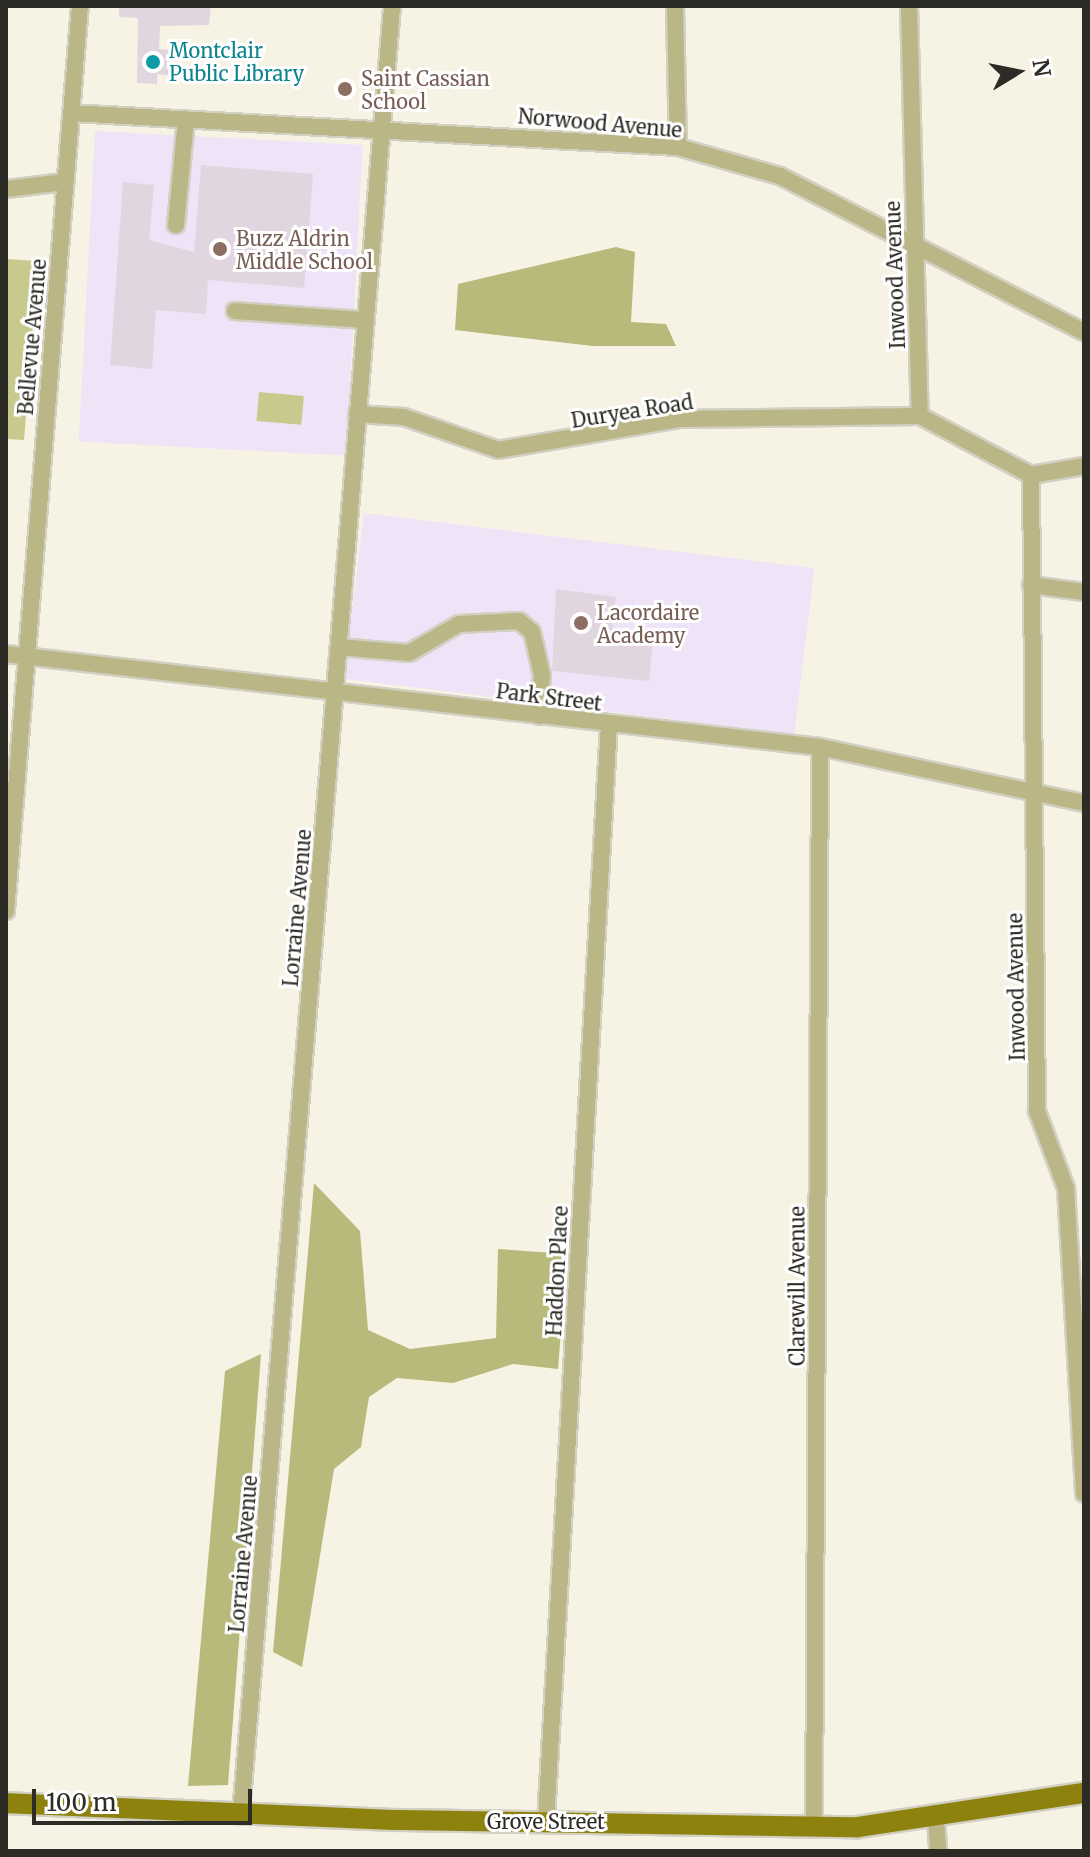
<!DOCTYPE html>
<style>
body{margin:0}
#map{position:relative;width:1090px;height:1857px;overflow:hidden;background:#f6f3e5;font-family:Merriweather,serif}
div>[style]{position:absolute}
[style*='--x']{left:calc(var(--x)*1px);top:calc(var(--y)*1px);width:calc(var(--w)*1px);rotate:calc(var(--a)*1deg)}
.education>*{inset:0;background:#efe3f7;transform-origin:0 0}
.green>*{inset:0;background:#c7ca8c;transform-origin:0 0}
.forest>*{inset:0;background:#b7ba7b}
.building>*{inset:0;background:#e1d6e0}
.roads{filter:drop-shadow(2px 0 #d2cfc3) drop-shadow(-2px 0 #d2cfc3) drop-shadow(0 2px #d2cfc3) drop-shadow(0 -2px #d2cfc3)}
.minor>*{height:16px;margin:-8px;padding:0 8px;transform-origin:8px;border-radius:8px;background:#bbb686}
.major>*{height:20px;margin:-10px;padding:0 10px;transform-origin:10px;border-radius:10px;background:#8e820f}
.dots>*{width:22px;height:22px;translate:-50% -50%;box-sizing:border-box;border:4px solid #fff;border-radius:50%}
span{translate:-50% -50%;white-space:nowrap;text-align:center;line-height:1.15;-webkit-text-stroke:6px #fff;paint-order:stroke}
.culture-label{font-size:20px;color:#0d838f}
.left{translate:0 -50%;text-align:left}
.education-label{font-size:20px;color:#785e54}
.street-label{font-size:20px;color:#2c2b26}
.frame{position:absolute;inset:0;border:8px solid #2c2b26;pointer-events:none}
.north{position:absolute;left:978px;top:32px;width:80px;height:80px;-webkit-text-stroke:6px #fff;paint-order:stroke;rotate:80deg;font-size:22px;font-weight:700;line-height:32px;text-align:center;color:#2c2b26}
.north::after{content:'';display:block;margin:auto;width:28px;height:36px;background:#2c2b26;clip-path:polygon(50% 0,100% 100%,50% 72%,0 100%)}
.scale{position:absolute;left:32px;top:1789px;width:220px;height:36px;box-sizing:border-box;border:4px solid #2c2b26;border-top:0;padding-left:10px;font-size:24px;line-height:28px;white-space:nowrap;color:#2c2b26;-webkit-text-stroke:6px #fff;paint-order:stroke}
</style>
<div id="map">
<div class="education">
<div style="left:95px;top:131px;width:268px;height:311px;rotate:3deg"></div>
<div style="left:364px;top:513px;width:454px;height:167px;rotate:7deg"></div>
</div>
<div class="green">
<div style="clip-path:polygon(6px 259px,38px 261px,24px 440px,6px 439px)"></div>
<div style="left:259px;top:392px;width:45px;height:29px;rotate:5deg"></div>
</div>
<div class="forest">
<div style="clip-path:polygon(616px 247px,635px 252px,631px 322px,666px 324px,676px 346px,593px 346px,455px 330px,458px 284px)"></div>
<div style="clip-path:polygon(314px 1183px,360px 1231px,368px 1330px,410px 1349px,496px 1338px,498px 1249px,567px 1254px,558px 1369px,513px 1364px,453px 1383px,397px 1378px,369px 1397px,361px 1447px,334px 1469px,302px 1667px,273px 1652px)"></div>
<div style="clip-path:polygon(261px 1354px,228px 1785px,188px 1786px,225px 1371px)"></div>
</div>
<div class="building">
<div style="clip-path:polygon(119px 6px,211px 6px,209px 25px,160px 26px,159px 49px,170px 50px,168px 75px,157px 74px,157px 84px,137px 83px,138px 18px,119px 17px)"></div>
<div style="clip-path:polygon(201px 165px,313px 174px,304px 288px,208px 280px,206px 314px,156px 310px,152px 369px,110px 365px,123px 182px,154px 185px,149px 240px,194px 252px)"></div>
<div style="clip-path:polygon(556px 589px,616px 597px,611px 637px,653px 640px,649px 681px,552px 671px)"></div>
</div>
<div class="roads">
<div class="minor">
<div style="--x:675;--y:6;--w:141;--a:88.8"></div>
<div style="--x:909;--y:6;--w:410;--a:88.5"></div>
<div style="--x:920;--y:416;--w:126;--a:28"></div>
<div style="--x:1031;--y:475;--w:54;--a:-9.6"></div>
<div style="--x:71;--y:113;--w:608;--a:3.21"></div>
<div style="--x:678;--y:147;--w:106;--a:15.9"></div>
<div style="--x:780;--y:176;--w:342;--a:27.2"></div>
<div style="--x:6;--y:189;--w:59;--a:-6.8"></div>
<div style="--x:176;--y:225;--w:106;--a:-84.6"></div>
<div style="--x:235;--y:311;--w:130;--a:4"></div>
<div style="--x:357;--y:414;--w:47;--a:3.7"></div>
<div style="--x:404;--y:417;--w:100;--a:19.3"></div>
<div style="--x:498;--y:450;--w:185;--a:-9.7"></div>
<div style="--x:680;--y:419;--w:240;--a:-0.7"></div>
<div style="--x:1031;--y:475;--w:636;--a:89.46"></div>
<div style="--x:1037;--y:1111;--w:82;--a:69.4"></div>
<div style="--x:1066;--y:1188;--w:306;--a:86.6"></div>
<div style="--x:1031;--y:585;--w:53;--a:7.5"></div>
<div style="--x:339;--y:647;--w:70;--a:4.9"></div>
<div style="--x:409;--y:653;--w:58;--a:-30.1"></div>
<div style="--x:459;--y:624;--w:60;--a:-2.9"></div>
<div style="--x:519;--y:621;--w:17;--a:40"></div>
<div style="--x:532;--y:632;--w:44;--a:76.9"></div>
<div style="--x:542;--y:675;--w:41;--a:94.2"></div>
<div style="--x:6;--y:654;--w:819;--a:6.52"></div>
<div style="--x:820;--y:747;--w:270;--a:12"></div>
<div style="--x:6;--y:911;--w:908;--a:-85.33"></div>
<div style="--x:241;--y:1813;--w:1813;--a:-85.22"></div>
<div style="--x:936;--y:1819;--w:32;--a:86"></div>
<div style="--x:546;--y:1820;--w:1097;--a:-86.71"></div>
<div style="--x:814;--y:1825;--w:1078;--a:-89.68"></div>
</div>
<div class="major">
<div style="--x:6;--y:1803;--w:389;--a:2.5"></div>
<div style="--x:395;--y:1820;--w:463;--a:0.9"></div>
<div style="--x:858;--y:1827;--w:229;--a:-8.6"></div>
</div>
</div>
<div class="dots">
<div style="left:153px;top:62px;background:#0f9aa8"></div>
<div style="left:345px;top:89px;background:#8d6e63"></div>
<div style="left:220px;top:249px;background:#8d6e63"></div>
<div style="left:581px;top:623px;background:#8d6e63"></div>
</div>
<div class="culture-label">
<span class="left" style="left:169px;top:62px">Montclair<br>Public Library</span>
</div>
<div class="education-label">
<span class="left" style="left:361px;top:90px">Saint Cassian<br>School</span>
<span class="left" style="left:236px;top:250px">Buzz Aldrin<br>Middle School</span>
<span class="left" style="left:597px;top:624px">Lacordaire<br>Academy</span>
</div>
<div class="street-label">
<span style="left:600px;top:123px;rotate:5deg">Norwood Avenue</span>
<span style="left:895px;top:275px;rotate:-92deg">Inwood Avenue</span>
<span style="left:32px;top:337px;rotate:-85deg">Bellevue Avenue</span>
<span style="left:632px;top:411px;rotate:-9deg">Duryea Road</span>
<span style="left:549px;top:697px;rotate:7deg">Park Street</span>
<span style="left:297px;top:908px;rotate:-85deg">Lorraine Avenue</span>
<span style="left:1016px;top:987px;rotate:-91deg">Inwood Avenue</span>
<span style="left:557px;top:1271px;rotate:-87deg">Haddon Place</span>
<span style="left:797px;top:1286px;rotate:-90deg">Clarewill Avenue</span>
<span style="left:243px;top:1554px;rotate:-85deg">Lorraine Avenue</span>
<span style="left:546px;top:1821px">Grove Street</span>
</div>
<div class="frame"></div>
<div class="north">N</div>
<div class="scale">100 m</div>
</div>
